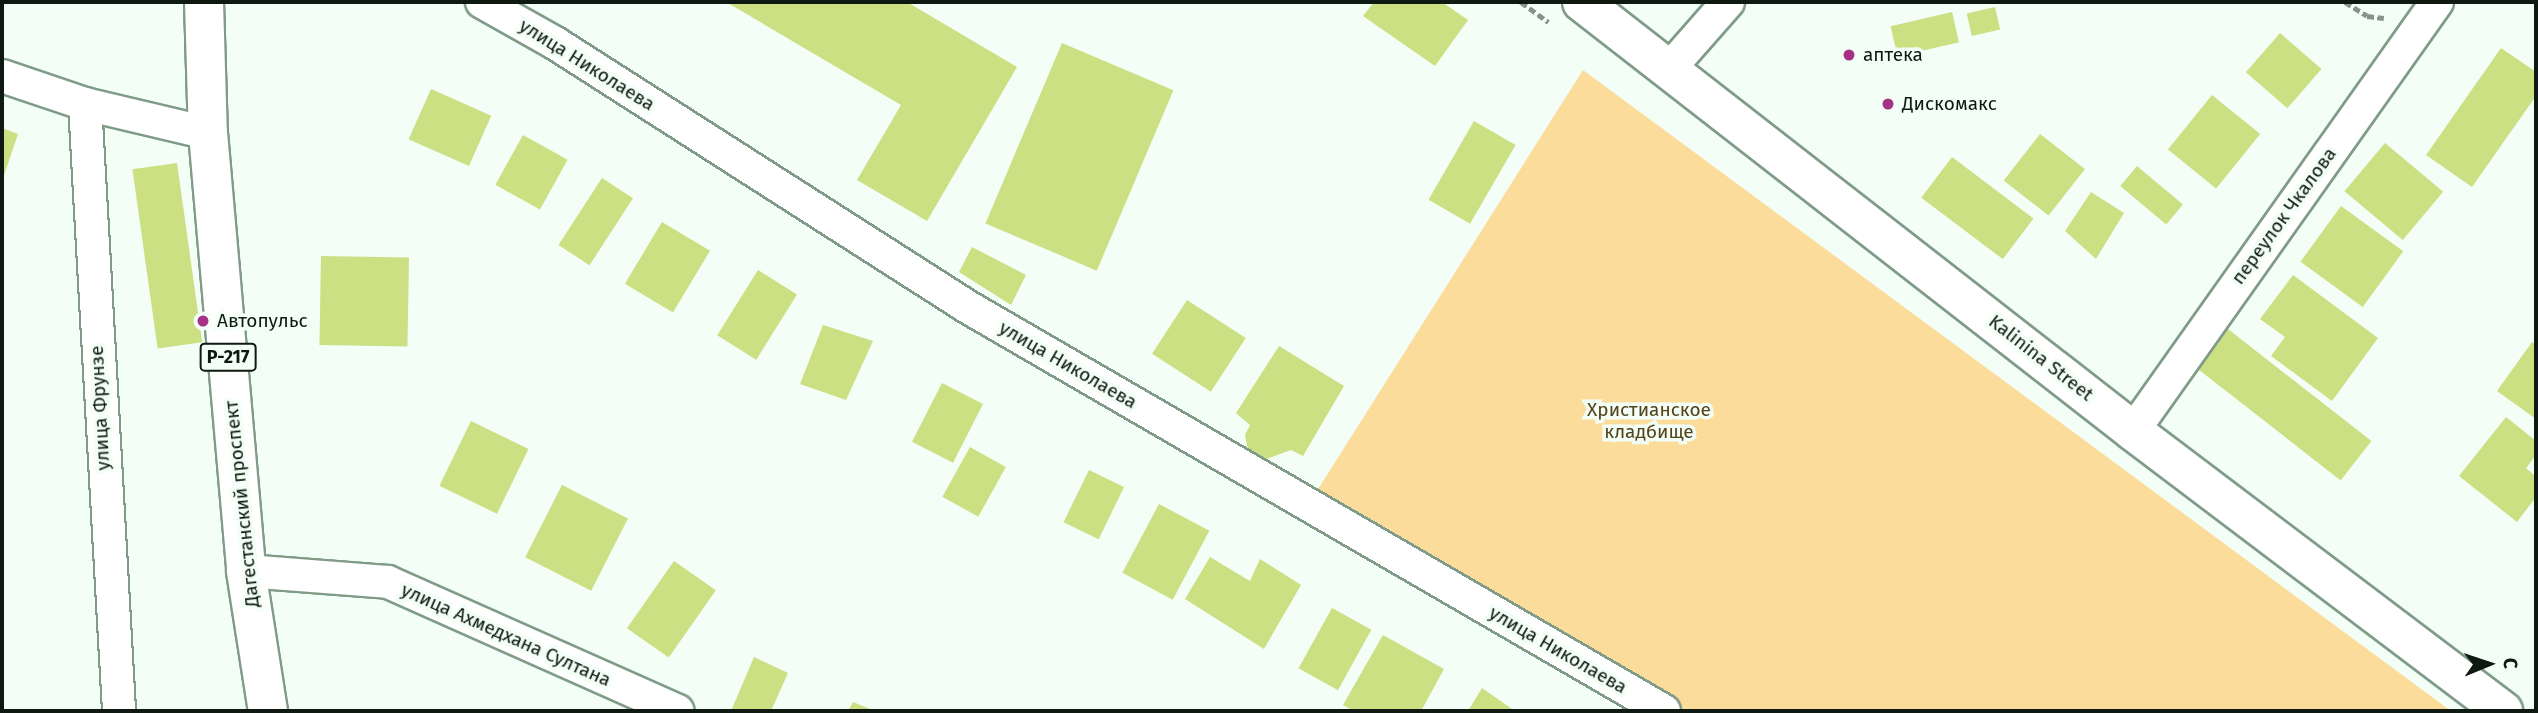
<!DOCTYPE html>
<meta charset="utf-8">
<style>
body{margin:0}
#map{position:relative;width:2538px;height:713px;overflow:hidden;background:#f2fef6;font-family:"Fira Sans",sans-serif}
div>[style]{position:absolute}
[style*='--x']{left:calc(var(--x)*1px);top:calc(var(--y)*1px);width:calc(var(--w)*1px);rotate:calc(var(--a)*1deg)}
.green>*{inset:0;background:#fcdc9b}
.building>*{inset:0;background:#cbe082;transform-origin:0 0}
.path>*{height:4.5px;margin-top:-2.25px;transform-origin:0;background:repeating-linear-gradient(90deg,#87938b 0 7px,transparent 0 10.5px)}
.roads{filter:drop-shadow(2px 0 #809c88) drop-shadow(-2px 0 #809c88) drop-shadow(0 2px #809c88) drop-shadow(0 -2px #809c88)}
.street>*{height:32px;margin:-16px;padding:0 16px;transform-origin:16px;border-radius:16px;background:#fff}
.secondary>*{height:38px;margin:-19px;padding:0 19px;transform-origin:19px;border-radius:19px;background:#fff}
.highway>*{height:38px;margin:-19px;padding:0 19px;transform-origin:19px;border-radius:19px;background:#fff}
.dots>*{width:19px;height:19px;translate:-50% -50%;box-sizing:border-box;border:4px solid #f2fef6;border-radius:50%}
span{translate:-50% -50%;white-space:nowrap;text-align:center;line-height:1.15;-webkit-text-stroke:7px #f2fef6;paint-order:stroke}
.shield-label span{padding:2px 5px;background:#f2fef6;border:2px solid;border-radius:5px;-webkit-text-stroke-width:0}
.shield-label{font-size:18px;color:#0e1912;font-weight:700}
.poi-label{font-size:19px;color:#0e1912}
.left{translate:0 -50%;text-align:left}
.street-label{font-size:19px;color:#0e1912}
.park-label{font-size:19px;color:#53421a}
.frame{position:absolute;inset:0;border:4px solid #0e1912;pointer-events:none}
.north{position:absolute;left:2454px;top:629px;width:70px;height:70px;-webkit-text-stroke:5px #f2fef6;paint-order:stroke;rotate:88deg;font-size:19px;font-weight:700;line-height:28px;text-align:center;color:#0e1912}
.north::after{content:'';display:block;margin:auto;width:24px;height:32px;background:#0e1912;clip-path:polygon(50% 0,100% 100%,50% 72%,0 100%)}
</style>
<div id="map">
<div class="green">
<div style="clip-path:polygon(1583px 70px,2451px 711px,1664px 711px,1308px 505px)"></div>
</div>
<div class="building">
<div style="clip-path:polygon(726px 2px,907px 2px,1017px 67px,927px 221px,857px 180px,901px 105px)"></div>
<div style="clip-path:polygon(1374px 2px,1442px 2px,1468px 20px,1435px 66px,1363px 16px)"></div>
<div style="left:1995px;top:7px;width:23px;height:29px;rotate:77deg"></div>
<div style="left:1952px;top:12px;width:31px;height:63px;rotate:77deg"></div>
<div style="left:2280px;top:33px;width:55px;height:52px;rotate:41deg"></div>
<div style="left:1062px;top:43px;width:121px;height:196px;rotate:23deg"></div>
<div style="clip-path:polygon(2501px 48px,2536px 72px,2536px 96px,2472px 187px,2426px 155px)"></div>
<div style="left:431px;top:89px;width:66px;height:55px;rotate:24deg"></div>
<div style="left:2212px;top:95px;width:62px;height:70px;rotate:39deg"></div>
<div style="left:1474px;top:121px;width:48px;height:91px;rotate:30deg"></div>
<div style="clip-path:polygon(2px 128px,18px 134px,2px 181px)"></div>
<div style="left:2040px;top:134px;width:57px;height:59px;rotate:38deg"></div>
<div style="left:523px;top:135px;width:51px;height:57px;rotate:29deg"></div>
<div style="left:2385px;top:143px;width:76px;height:63px;rotate:40deg"></div>
<div style="left:1952px;top:157px;width:102px;height:51px;rotate:37deg"></div>
<div style="left:177px;top:163px;width:181px;height:45px;rotate:82deg"></div>
<div style="left:2137px;top:166px;width:60px;height:26px;rotate:40deg"></div>
<div style="left:602px;top:178px;width:37px;height:80px;rotate:33deg"></div>
<div style="clip-path:polygon(2091px 192px,2124px 213px,2096px 259px,2065px 231px)"></div>
<div style="left:2341px;top:206px;width:77px;height:69px;rotate:36deg"></div>
<div style="left:662px;top:222px;width:56px;height:72px;rotate:31deg"></div>
<div style="clip-path:polygon(972px 247px,1026px 275px,1011px 305px,959px 272px)"></div>
<div style="left:321px;top:256px;width:88px;height:89px;rotate:1deg"></div>
<div style="left:758px;top:270px;width:46px;height:77px;rotate:32deg"></div>
<div style="clip-path:polygon(2293px 275px,2378px 338px,2332px 401px,2271px 356px,2285px 337px,2260px 319px)"></div>
<div style="left:1187px;top:300px;width:70px;height:64px;rotate:33deg"></div>
<div style="clip-path:polygon(823px 325px,873px 341px,846px 400px,800px 384px)"></div>
<div style="left:2228px;top:329px;width:182px;height:50px;rotate:38deg"></div>
<div style="clip-path:polygon(2532px 342px,2536px 345px,2536px 419px,2497px 391px)"></div>
<div style="clip-path:polygon(1279px 346px,1344px 386px,1303px 456px,1291px 450px,1261px 461px,1248px 450px,1245px 435px,1250px 425px,1236px 413px)"></div>
<div style="left:942px;top:383px;width:46px;height:66px;rotate:27deg"></div>
<div style="clip-path:polygon(2506px 417px,2536px 441px,2536px 455px,2526px 468px,2536px 477px,2536px 497px,2517px 522px,2459px 476px)"></div>
<div style="left:471px;top:421px;width:64px;height:72px;rotate:26deg"></div>
<div style="left:970px;top:447px;width:41px;height:57px;rotate:29deg"></div>
<div style="left:1089px;top:470px;width:39px;height:58px;rotate:26deg"></div>
<div style="left:562px;top:485px;width:74px;height:81px;rotate:27deg"></div>
<div style="left:1159px;top:504px;width:57px;height:78px;rotate:28deg"></div>
<div style="clip-path:polygon(1210px 557px,1250px 581px,1260px 559px,1301px 585px,1264px 649px,1185px 599px)"></div>
<div style="left:674px;top:561px;width:51px;height:82px;rotate:35deg"></div>
<div style="left:1332px;top:608px;width:45px;height:69px;rotate:29deg"></div>
<div style="clip-path:polygon(1383px 635px,1444px 669px,1421px 711px,1353px 711px,1343px 705px)"></div>
<div style="clip-path:polygon(754px 657px,788px 673px,771px 711px,731px 711px)"></div>
<div style="clip-path:polygon(1482px 688px,1515px 711px,1468px 711px)"></div>
<div style="clip-path:polygon(853px 702px,875px 711px,848px 711px)"></div>
</div>
<div class="path">
<div style="--x:1521;--y:2;--w:34;--a:36"></div>
<div style="--x:2345;--y:2;--w:26;--a:32"></div>
<div style="--x:2367;--y:16;--w:17;--a:7"></div>
</div>
<div class="roads">
<div class="street">
<div style="--x:482;--y:2;--w:84;--a:29.3"></div>
<div style="--x:555;--y:43;--w:488;--a:32.6"></div>
<div style="--x:966;--y:306;--w:807;--a:30.12"></div>
<div style="--x:1670;--y:68;--w:88;--a:-48.7"></div>
<div style="--x:2;--y:76;--w:88;--a:18.6"></div>
<div style="--x:85;--y:104;--w:126;--a:13.3"></div>
<div style="--x:85;--y:104;--w:608;--a:86.79"></div>
<div style="--x:2133;--y:431;--w:526;--a:-54.68"></div>
<div style="--x:246;--y:571;--w:142;--a:4.4"></div>
<div style="--x:388;--y:582;--w:317;--a:24"></div>
</div>
<div class="secondary">
<div style="--x:1582;--y:2;--w:698;--a:37.9"></div>
<div style="--x:2133;--y:431;--w:464;--a:37.1"></div>
</div>
<div class="highway">
<div style="--x:204;--y:2;--w:131;--a:88.3"></div>
<div style="--x:208;--y:133;--w:440;--a:85"></div>
<div style="--x:246;--y:571;--w:142;--a:81.1"></div>
</div>
</div>
<div class="dots">
<div style="left:1849px;top:55px;background:#a83188"></div>
<div style="left:1888px;top:104px;background:#a83188"></div>
<div style="left:203px;top:321px;background:#a83188"></div>
</div>
<div class="shield-label">
<span style="left:228px;top:357px">Р-217</span>
</div>
<div class="poi-label">
<span class="left" style="left:1863px;top:55px">аптека</span>
<span class="left" style="left:1902px;top:104px">Дискомакс</span>
<span class="left" style="left:217px;top:321px">Автопульс</span>
</div>
<div class="street-label">
<span style="left:587px;top:65px;rotate:32deg">улица Николаева</span>
<span style="left:2284px;top:216px;rotate:-54deg">переулок Чкалова</span>
<span style="left:2041px;top:358px;rotate:38deg">Kalinina Street</span>
<span style="left:1068px;top:365px;rotate:30deg">улица Николаева</span>
<span style="left:100px;top:408px;rotate:-93deg">улица Фрунзе</span>
<span style="left:242px;top:504px;rotate:-96deg">Дагестанский проспект</span>
<span style="left:506px;top:635px;rotate:24deg">улица Ахмедхана Султана</span>
<span style="left:1558px;top:650px;rotate:30deg">улица Николаева</span>
</div>
<div class="park-label">
<span style="left:1649px;top:421px">Христианское<br>кладбище</span>
</div>
<div class="frame"></div>
<div class="north">С</div>
</div>
